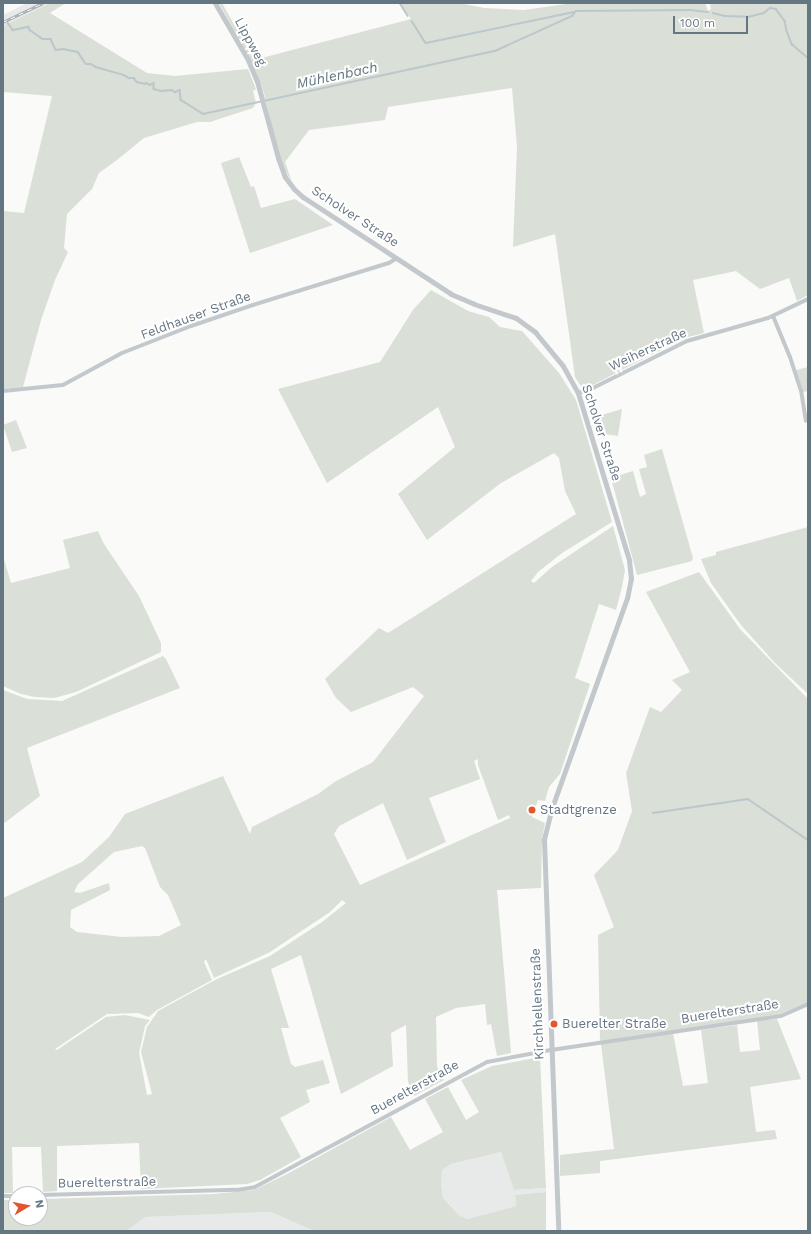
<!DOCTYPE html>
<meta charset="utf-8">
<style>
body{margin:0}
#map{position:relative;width:811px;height:1234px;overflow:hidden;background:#fafaf8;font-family:"Work Sans",sans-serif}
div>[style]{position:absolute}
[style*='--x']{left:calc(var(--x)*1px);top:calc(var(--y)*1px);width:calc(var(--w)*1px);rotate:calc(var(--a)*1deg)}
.built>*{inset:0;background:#e8e9e9}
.green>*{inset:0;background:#dadfd7}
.stream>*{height:1.5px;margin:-0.75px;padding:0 0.75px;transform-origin:0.75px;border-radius:0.75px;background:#bbc7cb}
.minor>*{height:4px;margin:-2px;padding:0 2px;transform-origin:2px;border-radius:2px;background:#c3c8cc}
.tertiary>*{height:5px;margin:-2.5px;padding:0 2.5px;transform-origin:2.5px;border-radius:2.5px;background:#c3c8cc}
.rail>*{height:3px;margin-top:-1.5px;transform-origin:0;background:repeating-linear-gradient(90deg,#fff 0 4.5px,#a2aab0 0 9px);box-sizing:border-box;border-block:1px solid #a2aab0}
.dots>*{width:11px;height:11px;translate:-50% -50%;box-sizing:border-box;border:2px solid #fff;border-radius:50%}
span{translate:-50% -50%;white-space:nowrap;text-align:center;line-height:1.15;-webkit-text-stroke:4px #fff;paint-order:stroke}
.street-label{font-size:13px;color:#657683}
.poi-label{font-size:13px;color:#657683}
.left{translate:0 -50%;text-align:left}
.water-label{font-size:14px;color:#60757c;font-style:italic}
.frame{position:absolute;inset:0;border:4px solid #657683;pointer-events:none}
.north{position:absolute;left:8px;top:1186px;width:40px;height:40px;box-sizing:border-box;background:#fff;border:1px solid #c1c8cd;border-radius:50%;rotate:80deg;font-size:11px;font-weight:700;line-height:16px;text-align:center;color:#657683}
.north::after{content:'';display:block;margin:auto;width:14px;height:18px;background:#e4572e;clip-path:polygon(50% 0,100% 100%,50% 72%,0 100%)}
.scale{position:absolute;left:673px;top:16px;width:75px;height:18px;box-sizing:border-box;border:2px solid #657683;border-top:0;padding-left:5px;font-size:12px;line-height:14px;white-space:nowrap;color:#657683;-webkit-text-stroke:3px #fff;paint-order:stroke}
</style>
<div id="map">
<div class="built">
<div style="clip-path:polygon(27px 3px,50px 3px,3px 26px,3px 15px)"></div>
<div style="clip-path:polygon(501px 1152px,514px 1190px,546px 1188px,546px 1192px,515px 1195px,516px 1206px,477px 1218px,468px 1219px,460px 1216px,443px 1197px,441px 1184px,442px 1170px,451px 1164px)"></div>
<div style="clip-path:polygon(271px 1212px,314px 1231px,126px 1231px,144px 1217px)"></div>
</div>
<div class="green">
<div style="clip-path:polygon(50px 3px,66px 3px,50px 13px,147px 73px,175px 76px,248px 69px,256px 89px,253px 91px,256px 103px,253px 108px,210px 122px,197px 122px,144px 138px,117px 160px,99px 173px,92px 189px,67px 214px,64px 248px,68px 252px,55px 280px,41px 320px,23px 387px,3px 389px,3px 211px,24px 213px,52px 96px,3px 92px,3px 26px)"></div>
<div style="clip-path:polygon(219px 3px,222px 3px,254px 60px,411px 19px,400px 3px,459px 3px,484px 8px,524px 10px,573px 3px,705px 3px,708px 11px,711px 9px,710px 3px,808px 3px,808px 295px,797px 301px,789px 278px,760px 289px,736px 271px,693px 280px,704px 333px,684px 338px,587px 388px,580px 385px,575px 377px,555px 234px,513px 247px,517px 147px,512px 88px,388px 107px,385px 120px,309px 130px,285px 162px,292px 182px,286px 172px,278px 153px,264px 93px,255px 69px)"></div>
<div style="clip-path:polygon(239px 157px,251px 187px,254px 186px,261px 208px,295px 199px,333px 225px,250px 253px,221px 163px)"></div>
<div style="clip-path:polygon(evenodd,431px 290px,468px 311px,489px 317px,500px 327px,522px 331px,559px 373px,576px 400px,612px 522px,562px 553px,538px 572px,531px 581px,534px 583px,552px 567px,613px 526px,625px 570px,622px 587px,616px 610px,599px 604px,575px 678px,590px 684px,560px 774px,549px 787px,545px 801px,538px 800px,532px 817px,545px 823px,542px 839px,541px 888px,497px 890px,511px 1053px,497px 1056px,491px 1024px,487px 1025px,485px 1004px,456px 1008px,436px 1017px,437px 1067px,444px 1080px,414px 1096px,408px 1082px,406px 1025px,391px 1033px,393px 1066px,341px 1094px,301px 955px,271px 969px,289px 1028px,281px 1028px,291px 1064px,295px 1067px,323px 1060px,330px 1083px,306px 1090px,310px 1102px,280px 1118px,301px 1157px,260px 1180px,247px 1184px,141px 1189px,139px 1143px,57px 1146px,57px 1191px,43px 1192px,41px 1147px,12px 1147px,13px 1193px,3px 1193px,3px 898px,82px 862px,109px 837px,125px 814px,223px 776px,250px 834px,252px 827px,318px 794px,336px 781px,373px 762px,424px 696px,413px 687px,351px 712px,336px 698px,325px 679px,379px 628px,388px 633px,576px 514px,565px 491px,559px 458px,554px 453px,501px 483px,427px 540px,398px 494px,455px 447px,438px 407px,327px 483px,278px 389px,380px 362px,413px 310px,431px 290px,478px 759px,478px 765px,498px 820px,509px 815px,510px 818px,360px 885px,334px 834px,339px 826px,383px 803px,407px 860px,446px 842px,429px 798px,480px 779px,474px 761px,478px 759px,431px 290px,142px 846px,145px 848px,160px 887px,168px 895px,181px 925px,159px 936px,122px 937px,77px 932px,70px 927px,71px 910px,110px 890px,109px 883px,80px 893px,74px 892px,78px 884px,114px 852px,142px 846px,431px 290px,342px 900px,346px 903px,322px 922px,270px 956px,217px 979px,158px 1011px,147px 1027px,141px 1052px,152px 1094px,147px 1095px,139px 1053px,145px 1026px,150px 1020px,125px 1015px,106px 1017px,57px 1050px,55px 1049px,107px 1014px,138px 1013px,149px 1017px,157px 1010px,212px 980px,204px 962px,206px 959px,214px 978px,270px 952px,330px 912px,342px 900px)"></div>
<div style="clip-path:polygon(808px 367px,808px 391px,803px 392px,796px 370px)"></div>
<div style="clip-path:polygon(622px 409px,618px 436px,597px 433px,592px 418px)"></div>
<div style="clip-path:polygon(16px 420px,27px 448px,12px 452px,3px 425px)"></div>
<div style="clip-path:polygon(662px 449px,693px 558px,692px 561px,637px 575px,611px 478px,633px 471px,640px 497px,646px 494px,639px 469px,647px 467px,644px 455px)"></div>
<div style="clip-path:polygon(808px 527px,808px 694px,775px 663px,741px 625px,711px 583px,701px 559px,716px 555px,716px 552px)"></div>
<div style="clip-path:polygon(98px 531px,104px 544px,139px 596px,161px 643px,161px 652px,76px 692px,54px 698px,35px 697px,21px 694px,3px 686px,3px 556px,11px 583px,70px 568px,63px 540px)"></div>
<div style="clip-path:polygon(699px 572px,740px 629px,808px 699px,808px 1002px,778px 1015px,600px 1041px,598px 935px,614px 927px,594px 875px,618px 850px,632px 811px,626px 773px,650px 707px,661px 712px,682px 690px,672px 680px,690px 672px,646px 592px)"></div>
<div style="clip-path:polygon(163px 656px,166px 659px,180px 688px,27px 748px,40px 796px,3px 824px,3px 690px,27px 699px,62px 701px)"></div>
<div style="clip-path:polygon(777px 1019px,801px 1079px,750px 1087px,756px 1132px,775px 1130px,777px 1139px,600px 1161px,600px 1173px,560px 1176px,560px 1155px,614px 1149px,601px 1044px,673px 1033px,683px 1086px,708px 1083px,701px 1030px,737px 1025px,740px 1052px,760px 1050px,757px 1021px)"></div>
<div style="clip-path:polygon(540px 1057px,546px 1188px,514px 1190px,501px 1152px,451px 1164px,442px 1170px,441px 1184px,443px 1197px,446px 1201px,460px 1216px,468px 1219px,516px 1206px,515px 1195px,546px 1192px,546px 1231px,314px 1231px,271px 1212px,145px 1217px,126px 1231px,3px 1231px,3px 1200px,16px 1200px,16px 1218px,40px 1218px,40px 1199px,214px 1194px,254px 1190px,287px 1174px,391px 1117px,410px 1150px,443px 1132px,425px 1099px,448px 1087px,466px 1120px,479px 1112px,461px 1080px,492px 1066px)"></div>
</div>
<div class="stream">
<div style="--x:400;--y:3;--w:15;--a:58"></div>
<div style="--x:713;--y:13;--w:12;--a:14"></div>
<div style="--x:725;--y:16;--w:23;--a:2"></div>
<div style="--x:748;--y:17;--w:16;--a:-14"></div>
<div style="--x:764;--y:13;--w:8;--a:-40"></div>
<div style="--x:770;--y:8;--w:6;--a:9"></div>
<div style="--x:776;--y:9;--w:15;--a:53"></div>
<div style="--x:785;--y:21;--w:10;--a:79"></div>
<div style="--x:787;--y:31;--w:14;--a:69"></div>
<div style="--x:792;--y:44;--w:21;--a:41"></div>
<div style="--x:412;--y:21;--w:26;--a:58"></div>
<div style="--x:426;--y:43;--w:151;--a:-11.8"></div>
<div style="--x:8;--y:23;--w:9;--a:54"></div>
<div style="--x:13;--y:30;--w:16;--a:-11"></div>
<div style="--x:29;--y:27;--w:3;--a:72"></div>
<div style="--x:30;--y:30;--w:16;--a:35"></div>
<div style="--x:43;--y:39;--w:8;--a:0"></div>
<div style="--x:51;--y:39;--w:12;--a:66"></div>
<div style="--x:56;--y:50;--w:7;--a:-8"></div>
<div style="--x:63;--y:49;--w:15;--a:11"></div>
<div style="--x:78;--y:52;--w:14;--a:56"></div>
<div style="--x:86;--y:64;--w:5;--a:0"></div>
<div style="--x:91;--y:64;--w:6;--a:31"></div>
<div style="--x:96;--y:67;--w:29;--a:16"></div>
<div style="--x:124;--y:75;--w:6;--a:31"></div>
<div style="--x:129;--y:78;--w:5;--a:0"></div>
<div style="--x:134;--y:78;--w:5;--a:53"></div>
<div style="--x:137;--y:82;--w:8;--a:14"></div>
<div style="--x:145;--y:84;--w:2;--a:-27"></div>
<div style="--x:147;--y:83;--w:4;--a:34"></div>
<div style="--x:150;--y:85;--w:4;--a:-27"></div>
<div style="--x:154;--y:83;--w:6;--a:90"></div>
<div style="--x:154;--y:89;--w:7;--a:16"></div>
<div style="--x:161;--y:91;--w:11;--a:-5"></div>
<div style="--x:172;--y:90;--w:4;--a:34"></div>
<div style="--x:175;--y:92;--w:5;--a:-22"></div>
<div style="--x:180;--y:90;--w:10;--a:84"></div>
<div style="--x:181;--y:100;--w:26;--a:32"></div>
<div style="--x:203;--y:114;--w:299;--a:-12.2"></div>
<div style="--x:495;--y:51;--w:85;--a:-24.4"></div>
<div style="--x:572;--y:16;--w:6;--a:-51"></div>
<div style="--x:576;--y:11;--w:115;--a:-0.5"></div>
<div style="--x:691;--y:10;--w:17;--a:7"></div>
<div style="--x:653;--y:813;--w:96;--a:-8.4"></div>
<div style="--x:748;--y:799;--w:73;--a:34.3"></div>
</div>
<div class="minor">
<div style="--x:773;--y:316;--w:44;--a:67.5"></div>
<div style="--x:790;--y:357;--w:35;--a:72"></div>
<div style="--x:801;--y:390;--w:31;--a:81"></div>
<div style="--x:3;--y:391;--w:60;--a:-5.7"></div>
<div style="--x:63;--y:385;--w:67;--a:-28.5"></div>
<div style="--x:122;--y:353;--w:74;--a:-21.4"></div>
<div style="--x:191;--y:326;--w:65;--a:-18.7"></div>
<div style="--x:253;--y:305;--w:142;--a:-17.2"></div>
<div style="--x:389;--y:263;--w:9;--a:-32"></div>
<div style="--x:578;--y:393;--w:16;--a:-18"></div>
<div style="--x:593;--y:388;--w:105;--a:-26.6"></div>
<div style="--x:687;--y:341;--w:84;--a:-15.9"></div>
<div style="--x:768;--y:318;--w:44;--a:-25.4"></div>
<div style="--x:40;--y:1195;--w:197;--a:-1.5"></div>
<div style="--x:237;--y:1190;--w:18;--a:-9"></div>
<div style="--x:255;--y:1187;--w:264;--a:-28.3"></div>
<div style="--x:487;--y:1062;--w:65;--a:-10.6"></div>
<div style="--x:551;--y:1050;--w:232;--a:-8.4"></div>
<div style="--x:781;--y:1016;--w:30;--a:-24"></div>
<div style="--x:3;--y:1196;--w:13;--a:0"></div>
</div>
<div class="tertiary">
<div style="--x:215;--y:3;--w:66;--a:59.9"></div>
<div style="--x:248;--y:60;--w:23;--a:67"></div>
<div style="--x:257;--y:81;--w:80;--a:74.7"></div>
<div style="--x:278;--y:158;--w:20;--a:70"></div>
<div style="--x:285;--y:177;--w:15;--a:53"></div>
<div style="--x:294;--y:189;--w:12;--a:42"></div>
<div style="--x:303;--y:197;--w:177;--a:33.2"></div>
<div style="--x:451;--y:294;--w:25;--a:23"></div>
<div style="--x:474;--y:304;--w:44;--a:18.4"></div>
<div style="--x:516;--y:318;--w:24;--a:36"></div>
<div style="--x:535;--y:332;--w:44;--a:50.5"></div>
<div style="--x:563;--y:366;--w:31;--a:61"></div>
<div style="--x:578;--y:393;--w:175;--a:73"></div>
<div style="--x:629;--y:560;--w:18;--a:84"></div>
<div style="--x:631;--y:578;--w:20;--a:101"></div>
<div style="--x:627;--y:598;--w:222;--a:109.7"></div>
<div style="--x:552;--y:807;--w:34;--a:104"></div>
<div style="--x:544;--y:840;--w:391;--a:87.9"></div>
</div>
<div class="rail">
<div style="--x:3;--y:22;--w:44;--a:-25.4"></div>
</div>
<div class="dots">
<div style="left:532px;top:810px;background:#e4572e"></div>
<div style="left:554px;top:1024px;background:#e4572e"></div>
</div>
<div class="street-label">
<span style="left:250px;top:42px;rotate:62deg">Lippweg</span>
<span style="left:355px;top:217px;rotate:33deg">Scholver Straße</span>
<span style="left:196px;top:316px;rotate:-20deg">Feldhauser Straße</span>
<span style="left:648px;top:350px;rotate:-25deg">Weiherstraße</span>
<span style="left:601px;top:433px;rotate:72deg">Scholver Straße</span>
<span style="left:538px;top:1004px;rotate:-92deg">Kirchhellenstraße</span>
<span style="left:730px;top:1012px;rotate:-9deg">Buerelterstraße</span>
<span style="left:415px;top:1088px;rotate:-29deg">Buerelterstraße</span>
<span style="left:107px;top:1183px;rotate:-1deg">Buerelterstraße</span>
</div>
<div class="poi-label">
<span class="left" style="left:540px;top:810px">Stadtgrenze</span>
<span class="left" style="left:562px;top:1024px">Buerelter Straße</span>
</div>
<div class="water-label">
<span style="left:337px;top:75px;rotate:-12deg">Mühlenbach</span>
</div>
<div class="frame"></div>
<div class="north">N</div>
<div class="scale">100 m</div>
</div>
